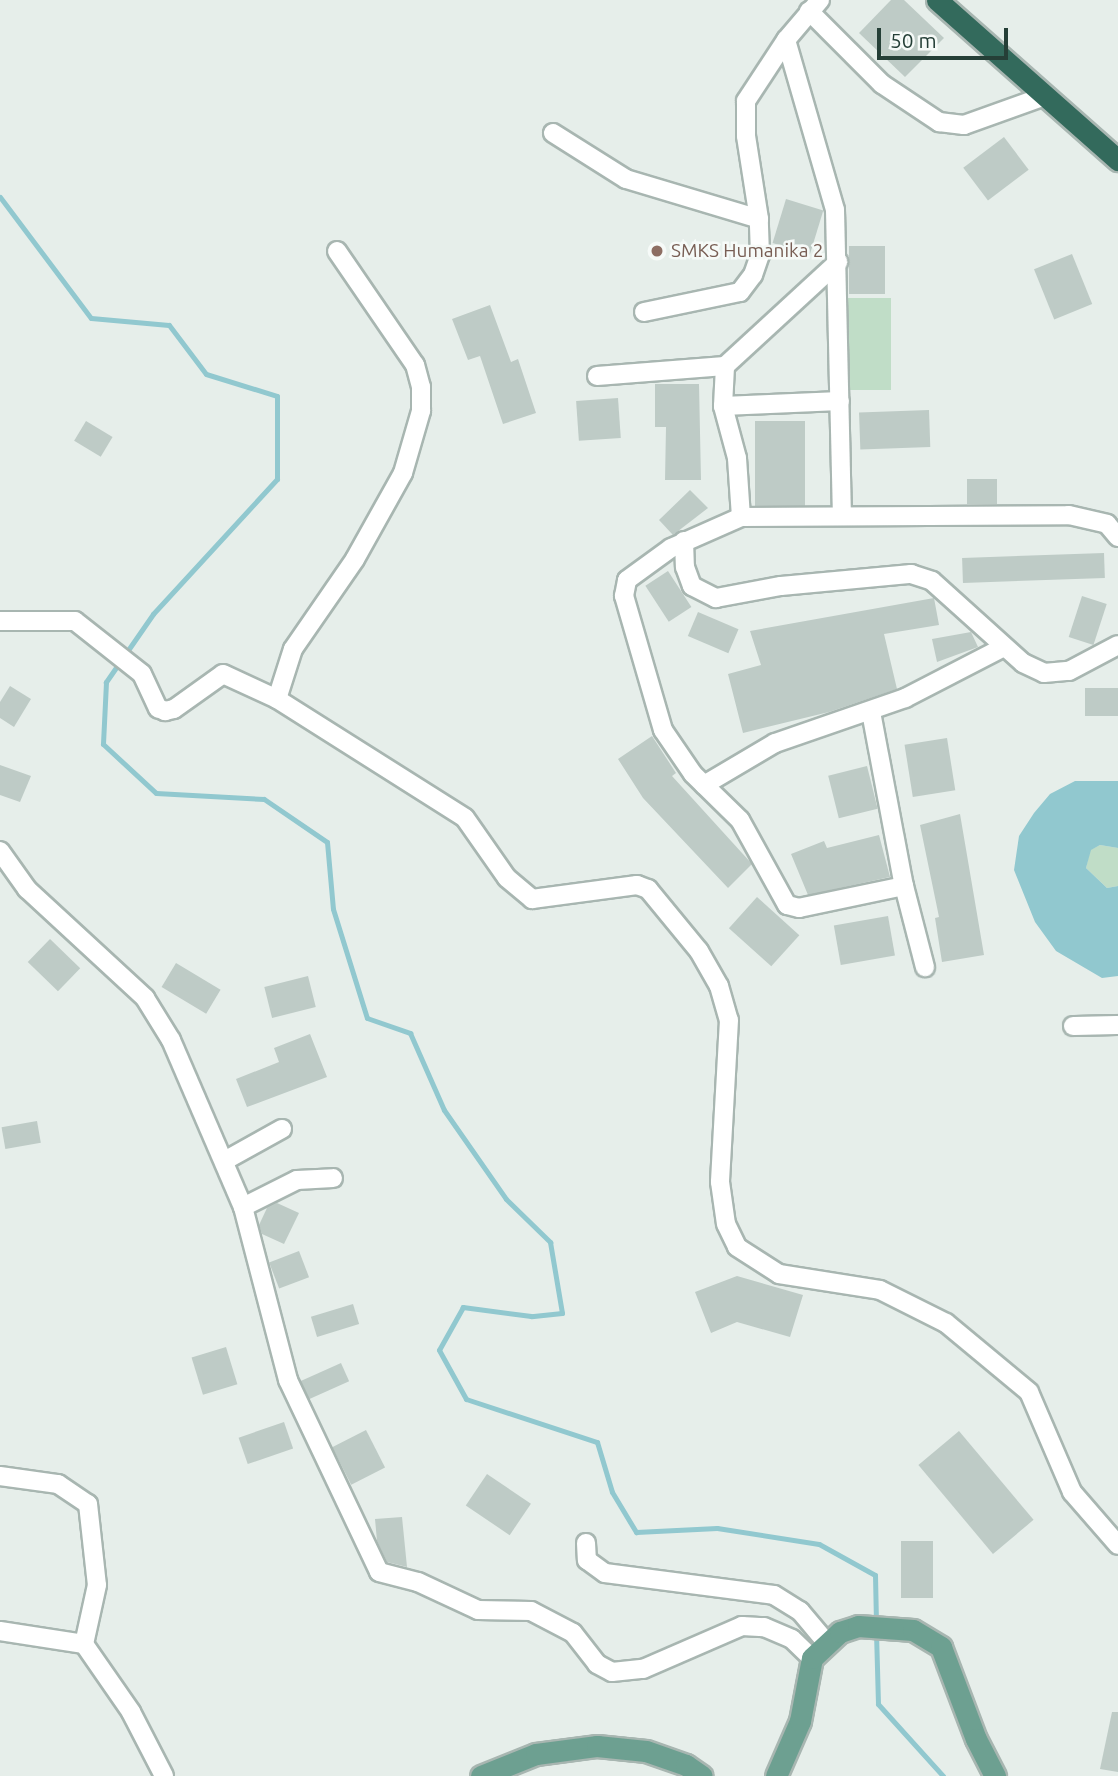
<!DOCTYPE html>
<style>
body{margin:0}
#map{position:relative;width:1118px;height:1776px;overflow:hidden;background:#e6eeea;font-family:Ubuntu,sans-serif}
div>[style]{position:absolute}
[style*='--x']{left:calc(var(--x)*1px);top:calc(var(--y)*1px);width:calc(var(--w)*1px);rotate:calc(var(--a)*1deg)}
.green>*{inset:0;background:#c0ddc7;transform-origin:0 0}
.water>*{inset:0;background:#91c8cf}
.stream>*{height:5px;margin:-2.5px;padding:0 2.5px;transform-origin:2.5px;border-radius:2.5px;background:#91c8cf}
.building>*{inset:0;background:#becbc6;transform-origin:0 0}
.roads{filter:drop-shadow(2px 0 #a8b6b1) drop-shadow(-2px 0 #a8b6b1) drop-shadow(0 2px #a8b6b1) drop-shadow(0 -2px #a8b6b1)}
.minor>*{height:18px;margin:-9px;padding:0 9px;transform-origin:9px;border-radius:9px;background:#fff}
.major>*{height:21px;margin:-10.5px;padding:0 10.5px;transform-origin:10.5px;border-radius:10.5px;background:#6da091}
.highway>*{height:21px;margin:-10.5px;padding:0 10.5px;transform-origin:10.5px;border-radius:10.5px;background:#336a5c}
.dots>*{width:19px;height:19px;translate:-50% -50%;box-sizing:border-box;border:4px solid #f6faf8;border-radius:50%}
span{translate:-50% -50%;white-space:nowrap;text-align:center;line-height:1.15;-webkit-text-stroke:5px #f6faf8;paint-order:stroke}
.education-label{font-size:19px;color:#785e54}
.left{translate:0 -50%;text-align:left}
.scale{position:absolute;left:877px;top:28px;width:131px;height:32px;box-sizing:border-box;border:4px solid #253f37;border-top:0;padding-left:9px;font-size:21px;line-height:24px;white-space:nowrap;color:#253f37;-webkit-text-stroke:5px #f6faf8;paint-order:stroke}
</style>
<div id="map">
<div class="green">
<div style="left:842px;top:298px;width:49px;height:92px"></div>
<div style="clip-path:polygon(1100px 845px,1118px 848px,1118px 886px,1107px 888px,1086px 868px,1090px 850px)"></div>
</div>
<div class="water">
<div style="clip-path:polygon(1075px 781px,1118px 781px,1118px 848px,1100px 845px,1091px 850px,1086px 868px,1107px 888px,1118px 886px,1118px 976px,1102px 978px,1056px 951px,1035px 922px,1014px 870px,1019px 836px,1034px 813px,1050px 794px)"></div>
</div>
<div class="stream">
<div style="--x:0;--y:197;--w:151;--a:53.1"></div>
<div style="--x:91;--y:318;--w:78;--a:5.1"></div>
<div style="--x:169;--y:325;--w:61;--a:52.9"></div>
<div style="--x:206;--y:374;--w:74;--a:17.2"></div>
<div style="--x:277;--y:396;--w:83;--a:90"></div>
<div style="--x:277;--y:479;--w:183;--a:132.6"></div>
<div style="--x:153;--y:614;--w:83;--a:124.7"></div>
<div style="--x:106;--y:682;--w:62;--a:92.8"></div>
<div style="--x:103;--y:744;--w:72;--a:42.8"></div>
<div style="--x:156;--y:793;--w:108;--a:3.2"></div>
<div style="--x:264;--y:799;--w:76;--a:34.3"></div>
<div style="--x:327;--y:842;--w:67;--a:84.9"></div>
<div style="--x:333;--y:909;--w:114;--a:72.7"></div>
<div style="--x:367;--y:1018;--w:46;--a:19.2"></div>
<div style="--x:410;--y:1033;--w:84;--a:66.2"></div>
<div style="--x:444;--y:1110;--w:108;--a:55.1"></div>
<div style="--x:506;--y:1199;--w:62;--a:44.3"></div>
<div style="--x:550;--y:1242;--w:72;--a:80.4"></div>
<div style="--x:562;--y:1313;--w:31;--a:174"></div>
<div style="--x:531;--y:1316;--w:69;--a:-172.5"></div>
<div style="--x:463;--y:1307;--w:49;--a:119.2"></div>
<div style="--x:439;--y:1350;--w:56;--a:61.1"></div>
<div style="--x:466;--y:1399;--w:138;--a:18.2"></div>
<div style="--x:597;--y:1442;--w:52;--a:73.3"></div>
<div style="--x:612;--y:1492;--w:47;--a:59"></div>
<div style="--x:636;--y:1532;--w:81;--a:-2.8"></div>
<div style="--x:717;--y:1528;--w:103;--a:8.9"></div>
<div style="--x:819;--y:1544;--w:64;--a:29"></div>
<div style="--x:875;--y:1575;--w:48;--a:88.8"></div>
<div style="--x:876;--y:1632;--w:72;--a:88.4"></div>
<div style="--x:878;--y:1704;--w:97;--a:47.9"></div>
</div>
<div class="building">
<div style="clip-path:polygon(891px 0,904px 0,944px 38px,905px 77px,859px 33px)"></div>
<div style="left:1004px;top:137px;width:41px;height:51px;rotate:53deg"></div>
<div style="left:786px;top:199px;width:39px;height:46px;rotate:17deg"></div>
<div style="left:885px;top:246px;width:48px;height:36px;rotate:90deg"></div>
<div style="left:1072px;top:254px;width:54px;height:41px;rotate:68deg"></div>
<div style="clip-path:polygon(490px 305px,511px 362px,518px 359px,536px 413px,503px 424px,480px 356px,468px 360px,452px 319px)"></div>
<div style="clip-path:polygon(655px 384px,699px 384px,701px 480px,665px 480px,666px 427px,655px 427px)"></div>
<div style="left:618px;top:398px;width:40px;height:42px;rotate:86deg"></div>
<div style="left:929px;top:410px;width:37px;height:70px;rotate:88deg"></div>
<div style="left:86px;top:421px;width:31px;height:23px;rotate:31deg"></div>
<div style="left:755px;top:421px;width:50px;height:85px"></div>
<div style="left:967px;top:479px;width:30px;height:25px"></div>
<div style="clip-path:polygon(690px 490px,708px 508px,673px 535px,659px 520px)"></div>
<div style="left:1104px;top:553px;width:25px;height:142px;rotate:88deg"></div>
<div style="left:668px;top:571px;width:43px;height:27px;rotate:57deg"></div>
<div style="left:1082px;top:596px;width:26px;height:43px;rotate:18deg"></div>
<div style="clip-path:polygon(934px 598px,939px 625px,884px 634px,897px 689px,829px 712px,743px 733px,728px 674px,761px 665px,750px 631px)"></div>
<div style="left:698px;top:612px;width:44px;height:26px;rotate:23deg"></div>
<div style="clip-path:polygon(971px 632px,978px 647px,937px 662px,932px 639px)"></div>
<div style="clip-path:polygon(10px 686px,31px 699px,14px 727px,0 718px,0 702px)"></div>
<div style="left:1118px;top:688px;width:28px;height:33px;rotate:90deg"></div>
<div style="clip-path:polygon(652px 736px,676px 773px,672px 776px,752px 864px,728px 888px,643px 798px,618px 759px)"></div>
<div style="left:947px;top:738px;width:53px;height:43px;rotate:81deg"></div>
<div style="clip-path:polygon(0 765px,31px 776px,20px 802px,0 795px)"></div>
<div style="left:867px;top:766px;width:44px;height:40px;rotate:76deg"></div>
<div style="clip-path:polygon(960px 814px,984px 955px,942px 962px,935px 918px,939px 917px,920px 825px)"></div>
<div style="clip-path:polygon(879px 835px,890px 877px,808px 895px,791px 854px,824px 841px,827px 848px)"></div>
<div style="left:757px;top:897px;width:57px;height:42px;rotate:42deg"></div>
<div style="left:888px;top:916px;width:40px;height:55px;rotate:80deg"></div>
<div style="left:50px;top:939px;width:42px;height:32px;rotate:44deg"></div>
<div style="left:176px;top:963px;width:52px;height:28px;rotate:31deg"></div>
<div style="left:308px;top:976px;width:32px;height:45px;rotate:76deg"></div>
<div style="clip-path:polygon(310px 1034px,327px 1077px,247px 1107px,236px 1079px,279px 1062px,274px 1048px)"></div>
<div style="left:37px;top:1121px;width:22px;height:36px;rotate:80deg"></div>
<div style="clip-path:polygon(277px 1203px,299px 1213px,284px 1244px,262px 1234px,259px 1225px,267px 1208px)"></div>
<div style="left:299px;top:1251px;width:28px;height:32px;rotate:69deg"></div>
<div style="clip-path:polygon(737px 1276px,803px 1295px,790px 1337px,737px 1322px,711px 1333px,695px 1292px)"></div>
<div style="left:353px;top:1304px;width:21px;height:44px;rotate:73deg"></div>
<div style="left:226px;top:1347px;width:39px;height:36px;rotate:73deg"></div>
<div style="left:341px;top:1363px;width:20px;height:44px;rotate:66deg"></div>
<div style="left:284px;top:1422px;width:28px;height:48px;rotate:71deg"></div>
<div style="left:366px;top:1430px;width:42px;height:38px;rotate:63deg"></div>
<div style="left:959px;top:1431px;width:116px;height:53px;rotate:50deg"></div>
<div style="left:487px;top:1474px;width:53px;height:38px;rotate:34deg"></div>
<div style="clip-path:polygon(402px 1517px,407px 1567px,387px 1562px,377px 1541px,375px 1519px)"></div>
<div style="left:901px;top:1541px;width:32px;height:57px"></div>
<div style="clip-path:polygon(1112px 1712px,1118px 1712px,1118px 1772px,1100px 1769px)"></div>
</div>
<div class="roads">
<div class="minor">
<div style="--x:820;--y:0;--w:52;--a:130.4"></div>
<div style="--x:786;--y:40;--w:177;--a:73.9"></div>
<div style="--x:835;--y:210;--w:306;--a:88.7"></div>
<div style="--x:809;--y:11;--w:103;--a:45"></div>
<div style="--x:882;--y:84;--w:69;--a:33.7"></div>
<div style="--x:939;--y:122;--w:25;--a:7"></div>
<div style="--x:964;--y:125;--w:86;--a:-19.7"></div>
<div style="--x:553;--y:133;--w:86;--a:32.2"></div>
<div style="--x:626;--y:179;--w:139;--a:16.7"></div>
<div style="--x:644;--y:312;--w:98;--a:-11.8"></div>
<div style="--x:740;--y:292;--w:21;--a:-53"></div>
<div style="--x:753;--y:275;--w:21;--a:-71"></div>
<div style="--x:760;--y:255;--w:36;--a:-92"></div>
<div style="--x:759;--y:219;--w:84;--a:-98.9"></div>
<div style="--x:746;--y:136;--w:35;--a:-90"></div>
<div style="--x:746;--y:101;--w:73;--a:-56.7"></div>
<div style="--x:597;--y:376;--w:128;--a:-4.5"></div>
<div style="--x:723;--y:406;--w:117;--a:-2.4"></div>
<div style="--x:741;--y:517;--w:59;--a:-93.9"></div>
<div style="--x:737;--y:458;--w:54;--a:-105.1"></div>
<div style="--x:723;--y:406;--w:40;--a:-87.1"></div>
<div style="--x:725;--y:366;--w:154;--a:-42.6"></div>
<div style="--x:684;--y:541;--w:26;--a:88"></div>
<div style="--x:685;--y:567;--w:20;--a:70"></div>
<div style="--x:692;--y:586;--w:27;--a:27"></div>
<div style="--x:716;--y:598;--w:66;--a:-10.5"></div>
<div style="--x:781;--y:586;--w:131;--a:-5.3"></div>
<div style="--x:911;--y:574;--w:22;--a:18"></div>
<div style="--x:932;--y:581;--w:122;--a:42"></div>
<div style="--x:1023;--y:663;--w:23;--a:25"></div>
<div style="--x:1044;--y:673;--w:25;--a:-5"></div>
<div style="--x:1069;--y:671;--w:55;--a:-28"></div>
<div style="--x:0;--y:621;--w:75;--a:0"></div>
<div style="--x:75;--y:621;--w:85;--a:38.3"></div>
<div style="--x:142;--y:674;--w:38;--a:65"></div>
<div style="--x:158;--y:708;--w:8;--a:23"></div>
<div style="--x:165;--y:711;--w:9;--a:-13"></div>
<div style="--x:174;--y:709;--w:60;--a:-35.5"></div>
<div style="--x:223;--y:674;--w:60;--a:24.8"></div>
<div style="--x:277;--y:699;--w:222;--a:32.3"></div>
<div style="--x:465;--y:818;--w:73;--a:55"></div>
<div style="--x:507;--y:878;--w:33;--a:40"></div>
<div style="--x:532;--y:899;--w:106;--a:-7.6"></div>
<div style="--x:637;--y:885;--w:12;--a:20"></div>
<div style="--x:648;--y:889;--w:80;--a:50.6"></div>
<div style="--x:699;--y:951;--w:40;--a:60.3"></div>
<div style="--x:719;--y:986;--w:35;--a:74"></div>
<div style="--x:729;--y:1020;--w:162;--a:93.2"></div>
<div style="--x:720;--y:1182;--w:42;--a:81.9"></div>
<div style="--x:726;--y:1224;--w:25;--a:64"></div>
<div style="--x:737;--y:1247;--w:50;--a:32.7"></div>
<div style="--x:779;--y:1274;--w:102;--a:9"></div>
<div style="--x:880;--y:1290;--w:74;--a:26.6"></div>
<div style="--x:946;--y:1323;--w:108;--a:39.7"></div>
<div style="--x:1029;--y:1392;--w:109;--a:66.7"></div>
<div style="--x:1072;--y:1492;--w:70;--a:49"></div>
<div style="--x:277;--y:699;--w:52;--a:-72.3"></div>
<div style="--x:293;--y:649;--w:109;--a:-55.4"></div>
<div style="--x:355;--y:559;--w:98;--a:-60.8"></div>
<div style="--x:403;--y:473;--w:65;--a:-73.8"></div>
<div style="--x:421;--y:411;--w:24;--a:-90"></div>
<div style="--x:421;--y:387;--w:23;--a:-105"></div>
<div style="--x:415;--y:365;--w:138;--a:-124.4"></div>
<div style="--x:871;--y:712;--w:177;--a:79.3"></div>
<div style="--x:904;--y:886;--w:107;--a:168.2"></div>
<div style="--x:799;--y:908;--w:12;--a:-166"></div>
<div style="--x:787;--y:905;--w:97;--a:-118.9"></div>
<div style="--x:740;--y:820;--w:66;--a:-135.6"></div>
<div style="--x:693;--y:774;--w:53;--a:-124.3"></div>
<div style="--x:663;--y:730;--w:140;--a:-106.2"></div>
<div style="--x:624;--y:596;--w:16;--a:-79"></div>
<div style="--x:627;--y:580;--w:54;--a:-36"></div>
<div style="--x:671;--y:548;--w:77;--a:-23.9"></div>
<div style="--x:741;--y:517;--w:328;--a:-0.3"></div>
<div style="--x:1069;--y:515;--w:39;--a:13"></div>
<div style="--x:1107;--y:524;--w:17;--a:50"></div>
<div style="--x:704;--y:785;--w:82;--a:-30.6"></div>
<div style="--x:775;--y:743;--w:138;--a:-19.1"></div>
<div style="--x:905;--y:698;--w:111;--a:-27.3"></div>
<div style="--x:0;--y:851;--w:47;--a:54.6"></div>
<div style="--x:27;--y:889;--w:161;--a:42.7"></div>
<div style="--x:145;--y:998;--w:49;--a:58.2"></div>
<div style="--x:171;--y:1040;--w:182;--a:66.7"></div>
<div style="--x:243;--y:1207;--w:179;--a:75.4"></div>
<div style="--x:288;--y:1380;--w:212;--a:64.6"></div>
<div style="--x:379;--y:1572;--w:40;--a:14.4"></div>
<div style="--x:418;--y:1582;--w:66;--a:25"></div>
<div style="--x:478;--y:1610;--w:53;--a:1.1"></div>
<div style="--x:531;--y:1611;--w:47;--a:27.6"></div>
<div style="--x:573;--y:1633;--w:39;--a:52"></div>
<div style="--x:597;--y:1664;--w:17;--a:28"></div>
<div style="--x:612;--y:1672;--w:31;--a:-6"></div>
<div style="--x:643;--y:1669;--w:108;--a:-23.5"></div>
<div style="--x:742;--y:1626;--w:22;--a:3"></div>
<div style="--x:764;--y:1627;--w:30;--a:23"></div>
<div style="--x:792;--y:1639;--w:28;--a:44"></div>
<div style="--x:904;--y:886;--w:84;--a:75.5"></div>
<div style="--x:1073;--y:1026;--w:45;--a:-1.3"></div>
<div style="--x:226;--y:1160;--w:64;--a:-29"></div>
<div style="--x:243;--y:1207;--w:60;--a:-26.6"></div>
<div style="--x:297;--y:1180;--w:36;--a:-3"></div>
<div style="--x:0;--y:1476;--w:59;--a:7.9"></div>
<div style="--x:58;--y:1484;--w:36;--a:34"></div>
<div style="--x:88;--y:1504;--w:81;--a:83.7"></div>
<div style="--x:97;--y:1585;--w:60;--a:102.4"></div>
<div style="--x:586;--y:1543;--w:17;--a:87"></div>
<div style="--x:587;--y:1560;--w:22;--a:36"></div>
<div style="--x:605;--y:1573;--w:170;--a:7.4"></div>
<div style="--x:774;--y:1595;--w:31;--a:32"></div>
<div style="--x:800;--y:1611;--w:40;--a:50"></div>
<div style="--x:0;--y:1631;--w:85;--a:8.8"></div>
<div style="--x:84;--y:1644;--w:83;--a:55.3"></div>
<div style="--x:131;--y:1712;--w:72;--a:62.7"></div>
</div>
<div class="major">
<div style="--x:481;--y:1776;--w:59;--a:-21.8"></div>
<div style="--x:536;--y:1754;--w:62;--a:-7.5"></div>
<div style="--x:597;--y:1746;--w:49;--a:5.8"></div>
<div style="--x:646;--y:1751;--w:42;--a:19.3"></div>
<div style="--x:686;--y:1765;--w:19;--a:35"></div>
<div style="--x:776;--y:1776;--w:60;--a:-66.4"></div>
<div style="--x:800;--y:1721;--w:64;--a:-79.2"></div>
<div style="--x:812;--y:1658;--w:38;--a:-43"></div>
<div style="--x:840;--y:1632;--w:19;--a:-18"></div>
<div style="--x:858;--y:1626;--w:55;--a:4.2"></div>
<div style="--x:913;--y:1630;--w:33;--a:31"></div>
<div style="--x:941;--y:1647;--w:98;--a:69.2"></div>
<div style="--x:976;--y:1739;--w:42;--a:62.8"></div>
</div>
<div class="highway">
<div style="--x:937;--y:0;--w:242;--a:41.5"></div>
</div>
</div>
<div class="dots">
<div style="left:657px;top:251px;background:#8d6e63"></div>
</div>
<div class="education-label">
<span class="left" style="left:671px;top:251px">SMKS Humanika 2</span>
</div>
<div class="scale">50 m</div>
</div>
